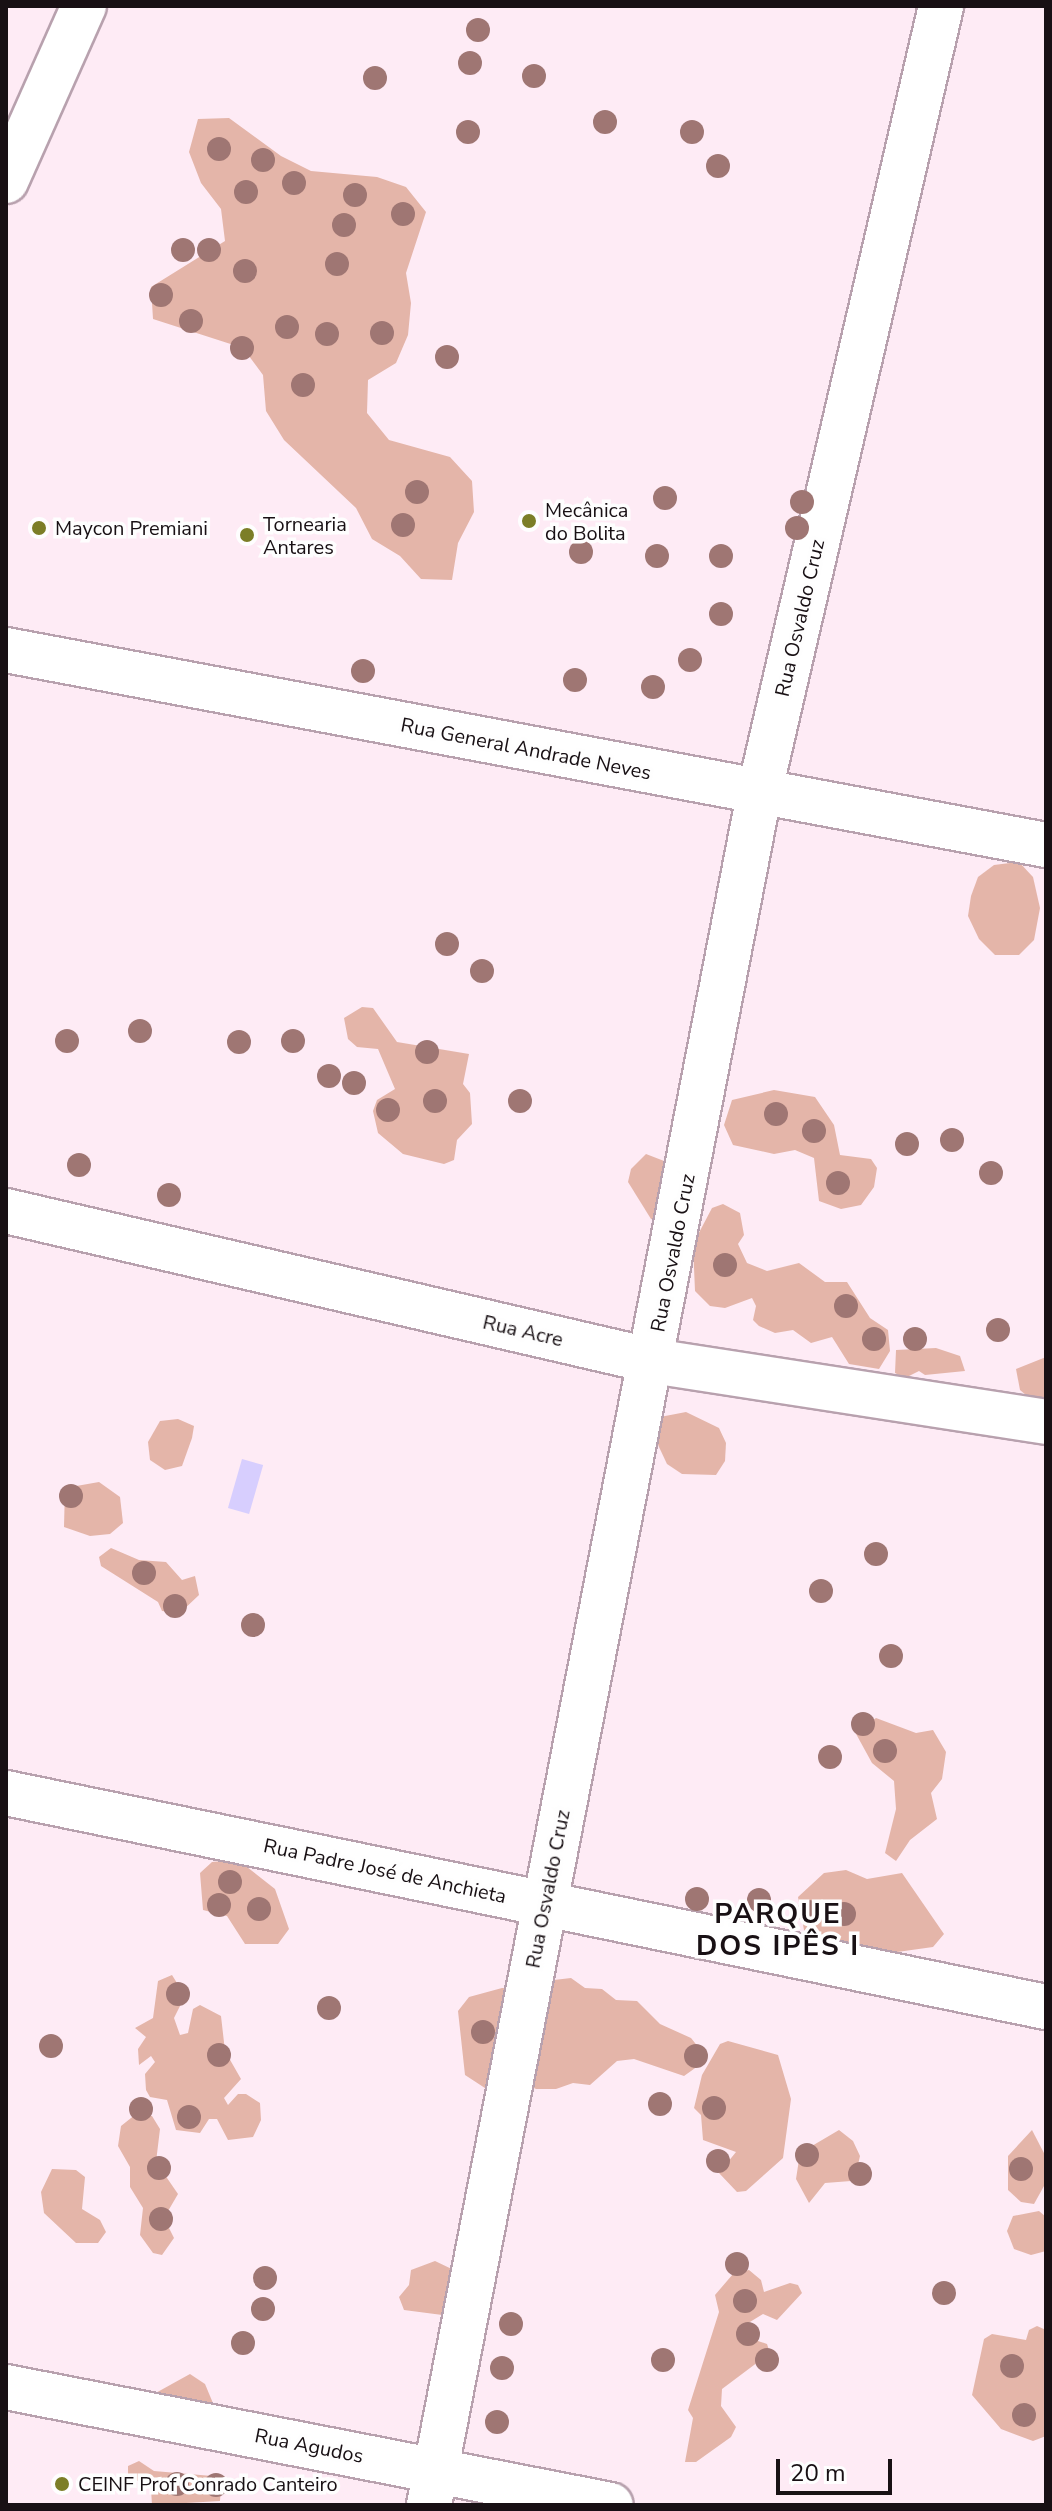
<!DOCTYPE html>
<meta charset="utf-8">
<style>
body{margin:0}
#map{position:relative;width:1052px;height:2511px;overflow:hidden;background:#feebf5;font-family:"Nunito Sans",sans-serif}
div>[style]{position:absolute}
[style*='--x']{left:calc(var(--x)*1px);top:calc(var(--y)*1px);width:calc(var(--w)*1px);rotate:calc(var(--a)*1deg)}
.green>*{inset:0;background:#e4b5a9}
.water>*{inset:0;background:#d7cefe;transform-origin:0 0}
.roads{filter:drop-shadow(2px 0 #b8a1ae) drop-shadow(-2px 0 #b8a1ae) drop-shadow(0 2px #b8a1ae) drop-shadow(0 -2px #b8a1ae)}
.minor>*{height:44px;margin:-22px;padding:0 22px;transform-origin:22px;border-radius:22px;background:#fff}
.secondary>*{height:44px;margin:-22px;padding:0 22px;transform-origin:22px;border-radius:22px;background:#fff}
.trees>*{width:24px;height:24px;margin:-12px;border-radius:50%;background:#9f7673}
.dots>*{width:22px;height:22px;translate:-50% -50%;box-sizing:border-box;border:4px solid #fefefe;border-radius:50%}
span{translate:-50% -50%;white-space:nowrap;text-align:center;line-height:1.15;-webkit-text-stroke:7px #fefefe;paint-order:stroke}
.poi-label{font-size:20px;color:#181014}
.left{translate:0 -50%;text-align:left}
.street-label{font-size:20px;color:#181014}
.district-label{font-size:28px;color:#181014;font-weight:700;letter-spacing:2px}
.frame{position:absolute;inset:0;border:8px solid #181014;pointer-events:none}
.scale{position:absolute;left:776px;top:2459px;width:116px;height:36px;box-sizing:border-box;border:4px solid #181014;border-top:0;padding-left:10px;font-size:24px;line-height:28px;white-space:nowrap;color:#181014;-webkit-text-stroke:6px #fefefe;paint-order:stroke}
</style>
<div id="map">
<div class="green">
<div style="clip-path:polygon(229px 118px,281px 156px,311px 171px,377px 177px,406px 187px,426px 212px,406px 273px,411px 303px,408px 335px,396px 363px,368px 380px,367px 413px,389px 440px,450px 457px,472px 481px,474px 512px,458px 543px,452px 580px,421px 579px,400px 556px,372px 539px,356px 508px,284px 440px,266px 411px,263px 375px,243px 348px,153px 319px,151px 287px,225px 241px,221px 209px,201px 183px,189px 152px,198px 119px)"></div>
<div style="clip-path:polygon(1019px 862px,1033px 877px,1040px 908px,1034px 940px,1019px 955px,995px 955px,979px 939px,968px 916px,971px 896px,978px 877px,994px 865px)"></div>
<div style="clip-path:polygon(362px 1007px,373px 1008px,397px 1042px,469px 1054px,463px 1084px,470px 1093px,472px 1124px,457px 1140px,454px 1160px,444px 1164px,403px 1154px,378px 1133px,373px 1111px,377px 1100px,395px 1089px,378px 1049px,357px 1047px,348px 1039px,344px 1018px)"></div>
<div style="clip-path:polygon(774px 1090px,815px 1097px,834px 1125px,840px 1155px,871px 1159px,877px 1168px,874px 1187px,861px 1205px,841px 1209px,819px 1201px,814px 1158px,795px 1150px,774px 1154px,733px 1145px,724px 1125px,732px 1100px)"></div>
<div style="clip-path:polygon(646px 1154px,677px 1166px,661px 1222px,651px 1219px,628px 1182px,631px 1169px)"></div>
<div style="clip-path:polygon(723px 1204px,740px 1213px,744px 1235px,738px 1244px,747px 1263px,767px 1271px,799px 1263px,825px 1282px,847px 1282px,870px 1318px,888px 1330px,890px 1351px,879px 1369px,849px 1364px,832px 1337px,811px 1343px,793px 1330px,775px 1333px,759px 1326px,753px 1320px,756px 1306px,752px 1298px,725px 1308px,710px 1306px,695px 1291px,693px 1244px,712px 1208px)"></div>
<div style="clip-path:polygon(936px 1348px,960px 1356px,965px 1371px,925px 1375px,919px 1371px,905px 1378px,895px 1373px,896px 1350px)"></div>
<div style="clip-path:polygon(1046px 1357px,1046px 1412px,1020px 1390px,1016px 1369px)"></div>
<div style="clip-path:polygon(686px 1412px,719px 1428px,726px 1443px,725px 1461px,716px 1475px,682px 1474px,667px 1464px,659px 1447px,655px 1437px,660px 1417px)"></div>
<div style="clip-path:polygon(178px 1419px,194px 1426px,192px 1438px,182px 1466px,165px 1470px,150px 1460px,148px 1442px,160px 1421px)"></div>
<div style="clip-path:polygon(99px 1482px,120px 1497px,123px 1523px,110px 1534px,90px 1536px,64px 1527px,65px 1488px)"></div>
<div style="clip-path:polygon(111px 1548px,139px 1560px,166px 1562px,182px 1580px,195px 1576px,199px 1595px,180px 1613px,162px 1611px,158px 1602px,101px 1566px,99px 1557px)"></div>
<div style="clip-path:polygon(876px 1718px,916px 1733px,933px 1730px,946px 1752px,942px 1779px,931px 1793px,937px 1819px,910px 1840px,896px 1861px,885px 1853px,896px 1809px,894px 1781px,872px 1763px,855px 1732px)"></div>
<div style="clip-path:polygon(223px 1861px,247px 1867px,275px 1889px,289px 1929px,278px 1944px,245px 1944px,227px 1916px,203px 1910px,200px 1873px,212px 1862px)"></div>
<div style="clip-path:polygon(846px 1870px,867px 1879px,902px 1873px,944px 1934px,933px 1947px,890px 1953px,816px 1944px,804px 1930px,798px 1897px,824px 1873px)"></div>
<div style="clip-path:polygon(172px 1975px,185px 1996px,174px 2018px,180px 2035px,188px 2033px,193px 2009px,200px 2005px,221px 2016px,225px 2051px,241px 2079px,224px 2098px,228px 2105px,238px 2094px,246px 2094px,260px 2103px,261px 2120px,253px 2137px,228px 2140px,217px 2119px,209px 2119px,200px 2133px,176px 2130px,167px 2100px,150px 2097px,146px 2090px,145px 2074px,155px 2062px,151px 2056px,139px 2065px,138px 2049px,146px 2037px,135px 2028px,153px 2018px,158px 1981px)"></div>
<div style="clip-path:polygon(571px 1978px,585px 1988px,602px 1989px,616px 2000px,637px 2001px,660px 2024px,691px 2038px,703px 2053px,698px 2066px,684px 2076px,634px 2059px,617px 2061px,590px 2085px,573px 2083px,556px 2089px,536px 2089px,520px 2081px,488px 2090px,465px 2075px,458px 2011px,469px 1997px,502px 1988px,538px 1990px,554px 1980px)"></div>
<div style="clip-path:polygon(728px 2041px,778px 2055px,791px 2099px,783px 2158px,746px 2191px,737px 2192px,719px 2173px,736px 2152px,703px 2140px,701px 2115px,694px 2108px,702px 2075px,720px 2044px)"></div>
<div style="clip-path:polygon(136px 2114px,152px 2116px,160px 2129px,156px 2162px,178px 2194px,164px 2218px,174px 2238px,162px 2255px,153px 2253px,140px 2235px,143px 2208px,130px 2187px,130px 2167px,118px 2146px,121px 2126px)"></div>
<div style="clip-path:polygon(839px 2130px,853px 2141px,860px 2156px,857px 2169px,851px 2181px,825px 2183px,809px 2203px,796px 2179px,800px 2153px)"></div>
<div style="clip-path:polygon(1032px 2130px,1046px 2157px,1044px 2186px,1034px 2204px,1021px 2202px,1008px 2190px,1008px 2156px)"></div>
<div style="clip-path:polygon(52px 2169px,76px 2170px,85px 2177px,82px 2209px,100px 2220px,106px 2232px,98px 2243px,76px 2243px,44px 2213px,41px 2192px)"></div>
<div style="clip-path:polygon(1039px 2211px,1046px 2217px,1046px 2251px,1031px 2255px,1014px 2249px,1007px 2231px,1013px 2216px)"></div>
<div style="clip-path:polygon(435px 2261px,458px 2272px,450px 2316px,404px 2310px,399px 2297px,409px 2285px,411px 2270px)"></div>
<div style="clip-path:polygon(749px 2270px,761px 2280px,764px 2292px,790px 2283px,798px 2285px,802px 2293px,777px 2320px,763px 2314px,740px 2328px,743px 2336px,767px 2344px,770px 2353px,722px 2389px,721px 2406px,736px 2427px,731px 2437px,696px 2462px,685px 2462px,693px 2418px,688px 2410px,719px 2312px,715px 2295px,733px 2274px)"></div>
<div style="clip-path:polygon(1037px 2326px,1046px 2330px,1046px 2436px,1033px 2441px,1001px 2429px,972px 2395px,984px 2339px,992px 2334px,1026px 2340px,1029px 2330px)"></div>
<div style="clip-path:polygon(190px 2374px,205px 2384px,215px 2408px,152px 2395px)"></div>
<div style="clip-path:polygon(139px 2461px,154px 2471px,212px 2476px,221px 2484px,220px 2501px,152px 2505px,151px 2489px,128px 2475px,128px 2466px)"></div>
</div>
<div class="water">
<div style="left:242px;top:1459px;width:22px;height:51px;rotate:16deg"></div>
</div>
<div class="roads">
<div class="minor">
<div style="--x:6;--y:650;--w:1058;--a:10.62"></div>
<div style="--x:6;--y:1211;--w:664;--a:13.05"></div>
<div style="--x:653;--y:1361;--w:398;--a:8.8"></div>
<div style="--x:6;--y:1793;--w:1062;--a:11.63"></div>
<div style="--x:6;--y:2387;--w:616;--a:11.04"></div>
<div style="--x:429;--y:2505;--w:1743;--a:-79.08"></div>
<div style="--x:759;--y:794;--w:809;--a:-76.99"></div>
</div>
<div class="secondary">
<div style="--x:6;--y:181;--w:192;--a:-66"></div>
</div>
</div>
<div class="trees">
<div style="left:478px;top:30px"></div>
<div style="left:470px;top:63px"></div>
<div style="left:534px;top:76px"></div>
<div style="left:375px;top:78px"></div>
<div style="left:605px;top:122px"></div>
<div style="left:468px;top:132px"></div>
<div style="left:692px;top:132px"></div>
<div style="left:219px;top:149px"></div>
<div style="left:263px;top:160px"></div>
<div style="left:718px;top:166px"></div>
<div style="left:294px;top:183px"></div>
<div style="left:246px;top:192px"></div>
<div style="left:355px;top:195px"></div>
<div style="left:403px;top:214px"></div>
<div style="left:344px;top:225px"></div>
<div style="left:183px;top:250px"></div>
<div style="left:209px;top:250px"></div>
<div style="left:337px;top:264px"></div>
<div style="left:245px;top:271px"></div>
<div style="left:161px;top:295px"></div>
<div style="left:191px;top:321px"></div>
<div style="left:287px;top:327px"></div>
<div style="left:382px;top:333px"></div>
<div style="left:327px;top:334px"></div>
<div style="left:242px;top:348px"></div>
<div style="left:447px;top:357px"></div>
<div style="left:303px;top:385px"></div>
<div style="left:417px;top:492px"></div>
<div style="left:665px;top:498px"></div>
<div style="left:802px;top:502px"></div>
<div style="left:403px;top:525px"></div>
<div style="left:797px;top:528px"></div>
<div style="left:581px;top:552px"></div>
<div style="left:657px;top:556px"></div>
<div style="left:721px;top:556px"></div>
<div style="left:721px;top:614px"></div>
<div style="left:690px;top:660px"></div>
<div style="left:363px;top:671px"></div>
<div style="left:575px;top:680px"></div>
<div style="left:653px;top:687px"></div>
<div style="left:447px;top:944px"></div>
<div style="left:482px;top:971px"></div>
<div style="left:140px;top:1031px"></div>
<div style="left:67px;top:1041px"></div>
<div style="left:293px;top:1041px"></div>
<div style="left:239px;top:1042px"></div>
<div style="left:427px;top:1052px"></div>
<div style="left:329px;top:1076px"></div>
<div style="left:354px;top:1083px"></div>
<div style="left:435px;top:1101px"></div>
<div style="left:520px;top:1101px"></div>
<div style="left:388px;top:1110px"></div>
<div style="left:776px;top:1114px"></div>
<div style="left:814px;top:1131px"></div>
<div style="left:952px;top:1140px"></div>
<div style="left:907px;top:1144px"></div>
<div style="left:79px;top:1165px"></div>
<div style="left:991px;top:1173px"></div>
<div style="left:838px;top:1183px"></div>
<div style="left:169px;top:1195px"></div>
<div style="left:725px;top:1265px"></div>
<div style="left:846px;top:1306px"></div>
<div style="left:998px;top:1330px"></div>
<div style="left:874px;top:1339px"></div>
<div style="left:915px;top:1339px"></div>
<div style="left:71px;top:1496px"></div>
<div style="left:876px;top:1554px"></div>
<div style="left:144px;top:1573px"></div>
<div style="left:821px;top:1591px"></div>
<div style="left:175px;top:1606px"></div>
<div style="left:253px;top:1625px"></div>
<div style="left:891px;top:1656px"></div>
<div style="left:863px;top:1724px"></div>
<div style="left:885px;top:1751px"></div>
<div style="left:830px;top:1757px"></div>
<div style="left:230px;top:1882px"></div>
<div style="left:697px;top:1899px"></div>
<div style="left:759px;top:1900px"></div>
<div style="left:219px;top:1905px"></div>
<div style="left:259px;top:1909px"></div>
<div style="left:809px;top:1912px"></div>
<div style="left:844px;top:1914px"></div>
<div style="left:178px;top:1994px"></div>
<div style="left:329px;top:2008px"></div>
<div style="left:483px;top:2032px"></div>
<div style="left:51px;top:2046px"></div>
<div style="left:219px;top:2055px"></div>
<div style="left:696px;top:2056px"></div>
<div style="left:660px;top:2104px"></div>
<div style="left:714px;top:2108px"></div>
<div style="left:141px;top:2109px"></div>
<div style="left:189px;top:2117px"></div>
<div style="left:807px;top:2155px"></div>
<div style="left:718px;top:2161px"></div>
<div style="left:159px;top:2168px"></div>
<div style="left:1021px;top:2169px"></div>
<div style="left:860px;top:2174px"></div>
<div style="left:161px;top:2219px"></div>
<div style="left:737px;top:2264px"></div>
<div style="left:265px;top:2278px"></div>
<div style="left:944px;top:2293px"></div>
<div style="left:745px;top:2301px"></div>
<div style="left:263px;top:2309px"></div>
<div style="left:511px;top:2324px"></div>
<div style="left:748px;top:2334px"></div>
<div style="left:243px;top:2343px"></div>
<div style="left:663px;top:2360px"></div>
<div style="left:767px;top:2360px"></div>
<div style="left:1012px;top:2366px"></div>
<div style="left:502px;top:2368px"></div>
<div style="left:1024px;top:2415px"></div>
<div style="left:497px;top:2422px"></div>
<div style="left:177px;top:2484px"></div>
<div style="left:216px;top:2485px"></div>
</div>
<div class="dots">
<div style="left:529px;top:521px;background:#7c7e27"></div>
<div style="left:39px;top:528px;background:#7c7e27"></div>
<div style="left:247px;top:535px;background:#7c7e27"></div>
<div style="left:62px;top:2484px;background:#7c7e27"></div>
</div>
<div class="poi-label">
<span class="left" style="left:545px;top:522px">Mecânica<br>do Bolita</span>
<span class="left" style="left:263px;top:536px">Tornearia<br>Antares</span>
<span class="left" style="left:55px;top:528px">Maycon Premiani</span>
<span class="left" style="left:78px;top:2484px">CEINF Prof Conrado Canteiro</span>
</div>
<div class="street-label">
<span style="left:800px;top:618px;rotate:-77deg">Rua Osvaldo Cruz</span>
<span style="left:526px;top:749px;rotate:11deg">Rua General Andrade Neves</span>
<span style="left:673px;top:1253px;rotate:-79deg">Rua Osvaldo Cruz</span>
<span style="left:523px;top:1331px;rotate:13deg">Rua Acre</span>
<span style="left:385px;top:1871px;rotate:12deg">Rua Padre José de Anchieta</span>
<span style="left:548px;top:1889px;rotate:-79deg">Rua Osvaldo Cruz</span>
<span style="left:309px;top:2446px;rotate:11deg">Rua Agudos</span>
</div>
<div class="district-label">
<span style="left:778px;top:1930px">PARQUE<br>DOS IPÊS I</span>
</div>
<div class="frame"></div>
<div class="scale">20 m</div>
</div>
